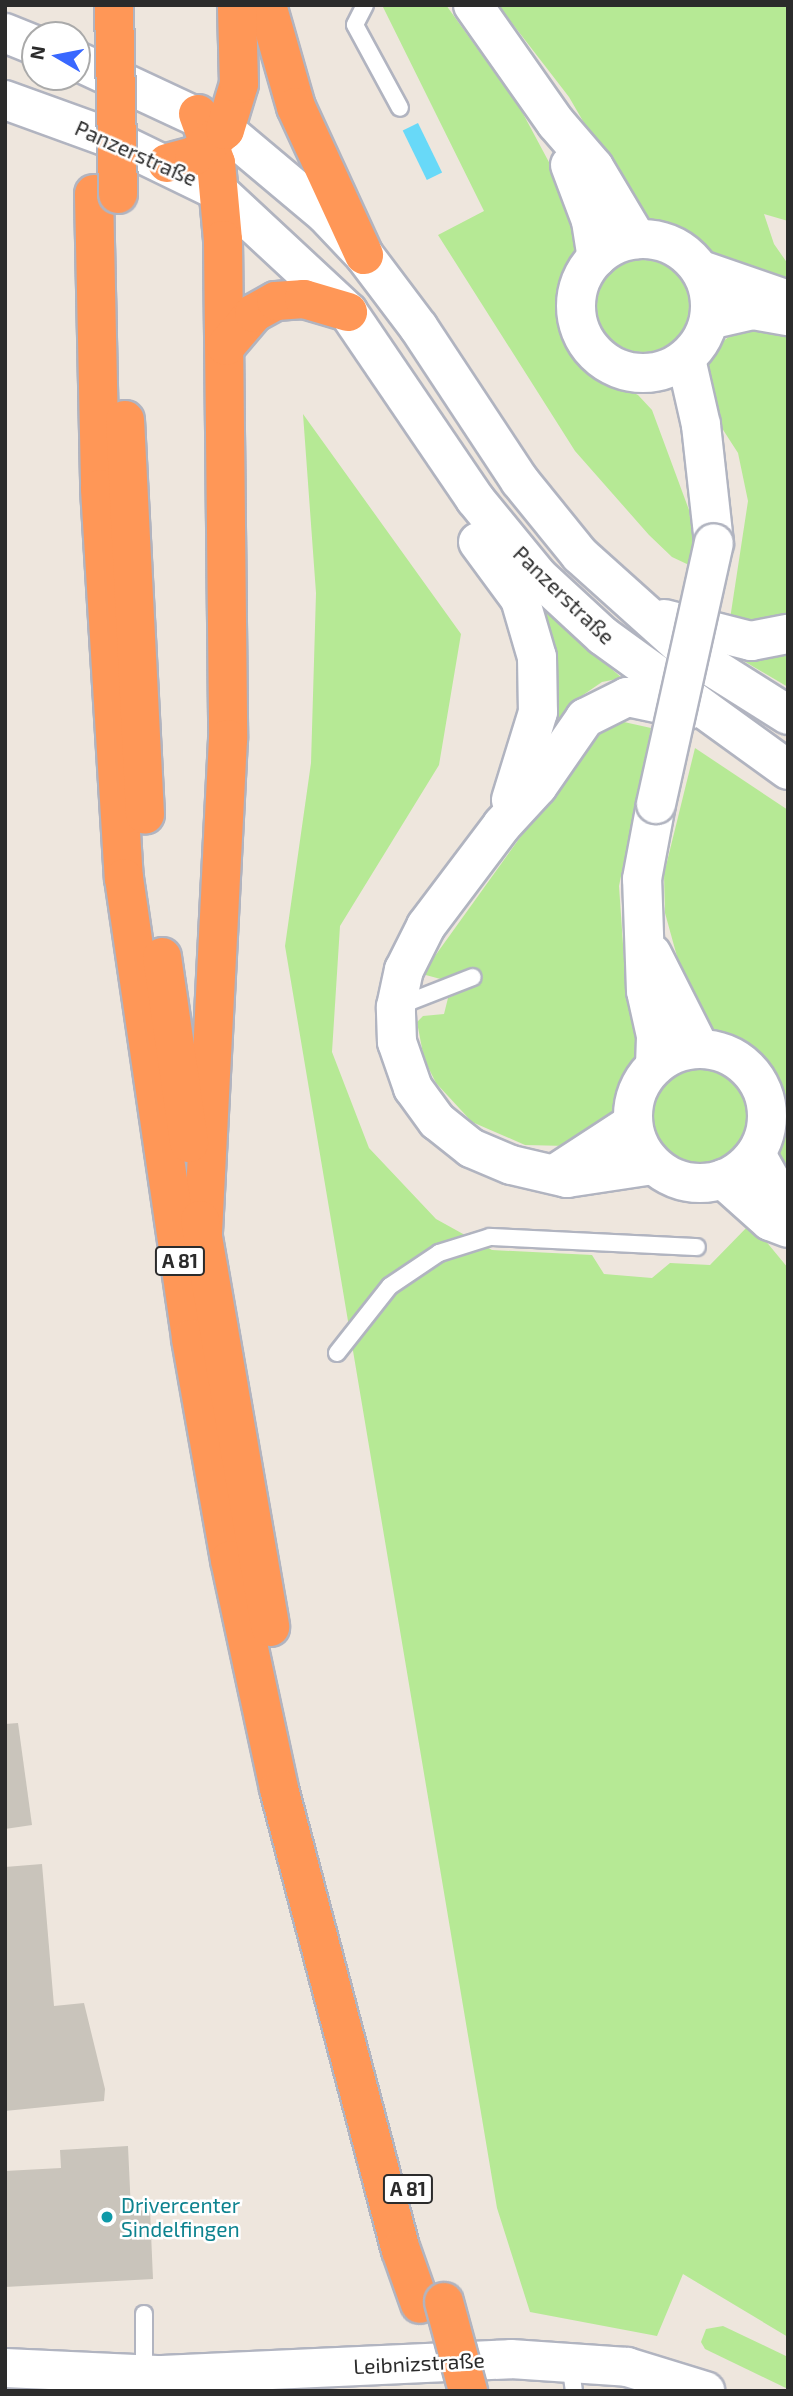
<!DOCTYPE html>
<meta charset="utf-8">
<style>
body{margin:0}
#map{position:relative;width:793px;height:2396px;overflow:hidden;background:#eee6dd;font-family:"Exo 2",sans-serif}
div>[style]{position:absolute}
[style*='--x']{left:calc(var(--x)*1px);top:calc(var(--y)*1px);width:calc(var(--w)*1px);rotate:calc(var(--a)*1deg)}
.green>*{inset:0;background:#b6e995}
.round{border-radius:50%}
.water>*{inset:0;background:#68d9f8;transform-origin:0 0}
.building>*{inset:0;background:#c9c4bb}
.roads{filter:drop-shadow(2px 0 #b1b4c0) drop-shadow(-2px 0 #b1b4c0) drop-shadow(0 2px #b1b4c0) drop-shadow(0 -2px #b1b4c0)}
.service>*{height:16px;margin:-8px;padding:0 8px;transform-origin:8px;border-radius:8px;background:#fff}
.tertiary>*{height:38px;margin:-19px;padding:0 19px;transform-origin:19px;border-radius:19px;background:#fff}
.tertiary>.ring{margin:-19px;padding:0;box-sizing:content-box;background:none;border:38px solid #fff;border-radius:50%}
.secondary>*{height:38px;margin:-19px;padding:0 19px;transform-origin:19px;border-radius:19px;background:#fff}
.motorway>*{height:38px;margin:-19px;padding:0 19px;transform-origin:19px;border-radius:19px;background:#ff9757}
.bridges{filter:drop-shadow(2px 0 #b1b4c0) drop-shadow(-2px 0 #b1b4c0) drop-shadow(0 2px #b1b4c0) drop-shadow(0 -2px #b1b4c0)}
.tertiary-bridge>*{height:38px;margin:-19px;padding:0 19px;transform-origin:19px;border-radius:19px;background:#fff}
.motorway-bridge>*{height:38px;margin:-19px;padding:0 19px;transform-origin:19px;border-radius:19px;background:#ff9757}
.dots>*{width:19px;height:19px;translate:-50% -50%;box-sizing:border-box;border:4px solid #fff;border-radius:50%}
span{translate:-50% -50%;white-space:nowrap;text-align:center;line-height:1.15;-webkit-text-stroke:5px #fff;paint-order:stroke}
.shield-label span{padding:2px 5px;background:#fff;border:2px solid;border-radius:5px;-webkit-text-stroke-width:0}
.shield-label{font-size:19px;color:#2b2b2b;font-weight:700}
.street-label{font-size:21px;color:#2b2b2b}
.culture-label{font-size:21px;color:#0d838f}
.left{translate:0 -50%;text-align:left}
.frame{position:absolute;inset:0;border:7px solid #2b2b2b;pointer-events:none}
.north{position:absolute;left:21px;top:21px;width:70px;height:70px;box-sizing:border-box;background:#fff;border:2px solid #aaa;border-radius:50%;rotate:280deg;font-size:19px;font-weight:700;line-height:28px;text-align:center;color:#2b2b2b}
.north::after{content:'';display:block;margin:auto;width:24px;height:32px;background:#3968ff;clip-path:polygon(50% 0,100% 100%,50% 72%,0 100%)}
</style>
<div id="map">
<div class="green">
<div style="clip-path:polygon(382px 5px,446px 5px,520px 108px,566px 194px,579px 246px,559px 299px,563px 337px,591px 373px,638px 395px,652px 410px,689px 510px,693px 540px,689px 565px,672px 557px,649px 535px,575px 451px,438px 235px,484px 211px)"></div>
<div style="clip-path:polygon(498px 5px,788px 5px,788px 221px,764px 214px,774px 244px,788px 264px,788px 278px,737px 267px,707px 253px,692px 236px,648px 218px,631px 204px,569px 97px)"></div>
<div class="round" style="left:597px;top:260px;width:92px;height:92px"></div>
<div style="clip-path:polygon(763px 327px,788px 335px,788px 613px,764px 622px,730px 619px,748px 501px,738px 453px,718px 422px,704px 365px,710px 352px,731px 335px)"></div>
<div style="clip-path:polygon(303px 414px,461px 634px,439px 765px,340px 926px,332px 1052px,369px 1148px,436px 1219px,492px 1250px,592px 1255px,604px 1274px,652px 1278px,670px 1263px,710px 1265px,751px 1223px,788px 1268px,788px 2337px,683px 2274px,657px 2336px,530px 2312px,497px 2208px,285px 946px,311px 763px,316px 593px)"></div>
<div style="clip-path:polygon(542px 609px,622px 678px,602px 682px,583px 695px,556px 721px,557px 691px)"></div>
<div style="clip-path:polygon(788px 650px,788px 687px,737px 657px)"></div>
<div style="clip-path:polygon(624px 722px,651px 728px,619px 886px,624px 959px,643px 1027px,640px 1056px,606px 1125px,567px 1146px,525px 1145px,472px 1122px,436px 1083px,424px 1059px,417px 1022px,423px 1016px,444px 1014px,448px 998px,477px 985px,473px 972px,448px 981px,422px 974px,598px 729px)"></div>
<div style="clip-path:polygon(695px 748px,788px 810px,788px 1189px,776px 1164px,783px 1109px,777px 1089px,756px 1057px,713px 1031px,686px 989px,665px 913px,664px 874px)"></div>
<div class="round" style="left:651px;top:1069px;width:96px;height:96px"></div>
<div style="clip-path:polygon(723px 2326px,788px 2357px,788px 2389px,705px 2349px,701px 2342px,706px 2329px)"></div>
</div>
<div class="water">
<div style="left:418px;top:123px;width:55px;height:17px;rotate:64deg"></div>
</div>
<div class="building">
<div style="clip-path:polygon(18px 1723px,32px 1825px,5px 1829px,5px 1724px)"></div>
<div style="clip-path:polygon(42px 1864px,54px 2006px,84px 2003px,105px 2089px,104px 2101px,5px 2111px,5px 1867px)"></div>
<div style="clip-path:polygon(128px 2146px,131px 2211px,150px 2210px,153px 2279px,5px 2287px,5px 2171px,61px 2168px,60px 2150px)"></div>
</div>
<div class="roads">
<div class="service">
<div style="--x:365;--y:5;--w:22;--a:117"></div>
<div style="--x:355;--y:25;--w:94;--a:61.5"></div>
<div style="--x:399;--y:1006;--w:79;--a:-21.4"></div>
<div style="--x:337;--y:1353;--w:85;--a:-51.7"></div>
<div style="--x:390;--y:1286;--w:59;--a:-34"></div>
<div style="--x:439;--y:1253;--w:53;--a:-17.4"></div>
<div style="--x:490;--y:1237;--w:207;--a:2.8"></div>
<div style="--x:570;--y:2363;--w:28;--a:82"></div>
<div style="--x:144;--y:2375;--w:61;--a:-90"></div>
</div>
<div class="tertiary">
<div style="--x:473;--y:5;--w:144;--a:54.9"></div>
<div style="--x:556;--y:123;--w:58;--a:49.2"></div>
<div style="--x:594;--y:167;--w:84;--a:59.2"></div>
<div style="--x:570;--y:165;--w:60;--a:69.4"></div>
<div style="--x:591;--y:221;--w:37;--a:81"></div>
<div class="ring" style="left:576px;top:239px;width:96px;height:96px"></div>
<div style="--x:686;--y:359;--w:68;--a:77.2"></div>
<div style="--x:701;--y:425;--w:119;--a:83.7"></div>
<div style="--x:652;--y:954;--w:106;--a:63.2"></div>
<div class="ring" style="left:633px;top:1049px;width:96px;height:96px"></div>
<div style="--x:655;--y:1066;--w:30;--a:-88"></div>
<div style="--x:656;--y:1036;--w:46;--a:-102.5"></div>
<div style="--x:646;--y:991;--w:112;--a:-92"></div>
<div style="--x:642;--y:879;--w:76;--a:-79.4"></div>
<div style="--x:756;--y:1154;--w:65;--a:60.7"></div>
<div style="--x:723;--y:1179;--w:63;--a:41.8"></div>
<div style="--x:770;--y:1221;--w:19;--a:21"></div>
<div style="--x:5;--y:2368;--w:157;--a:2.6"></div>
<div style="--x:162;--y:2375;--w:349;--a:-2.6"></div>
<div style="--x:511;--y:2359;--w:116;--a:3.9"></div>
<div style="--x:627;--y:2367;--w:82;--a:17.1"></div>
</div>
<div class="secondary">
<div style="--x:5;--y:33;--w:32;--a:22"></div>
<div style="--x:77;--y:61;--w:163;--a:25"></div>
<div style="--x:225;--y:130;--w:131;--a:40"></div>
<div style="--x:325;--y:214;--w:57;--a:46.4"></div>
<div style="--x:364;--y:255;--w:91;--a:53"></div>
<div style="--x:419;--y:328;--w:183;--a:56.6"></div>
<div style="--x:520;--y:481;--w:95;--a:51"></div>
<div style="--x:580;--y:555;--w:145;--a:41.9"></div>
<div style="--x:688;--y:652;--w:118;--a:32.2"></div>
<div style="--x:5;--y:100;--w:109;--a:19.9"></div>
<div style="--x:107;--y:137;--w:123;--a:25.9"></div>
<div style="--x:218;--y:191;--w:178;--a:42.9"></div>
<div style="--x:348;--y:312;--w:226;--a:55.8"></div>
<div style="--x:475;--y:499;--w:99;--a:50.7"></div>
<div style="--x:538;--y:576;--w:88;--a:42.7"></div>
<div style="--x:603;--y:636;--w:228;--a:35.9"></div>
<div style="--x:701;--y:270;--w:92;--a:19"></div>
<div style="--x:709;--y:320;--w:45;--a:-12.8"></div>
<div style="--x:753;--y:310;--w:36;--a:10"></div>
<div style="--x:478;--y:542;--w:71;--a:53.6"></div>
<div style="--x:520;--y:599;--w:60;--a:73.7"></div>
<div style="--x:537;--y:657;--w:55;--a:89"></div>
<div style="--x:538;--y:712;--w:92;--a:107.1"></div>
<div style="--x:664;--y:619;--w:90;--a:14.2"></div>
<div style="--x:751;--y:641;--w:38;--a:-11"></div>
<div style="--x:653;--y:1165;--w:87;--a:171.4"></div>
<div style="--x:567;--y:1178;--w:57;--a:-166.9"></div>
<div style="--x:511;--y:1165;--w:43;--a:-157"></div>
<div style="--x:471;--y:1148;--w:43;--a:-141.5"></div>
<div style="--x:437;--y:1121;--w:41;--a:-126"></div>
<div style="--x:413;--y:1088;--w:49;--a:-109.2"></div>
<div style="--x:397;--y:1042;--w:35;--a:-92"></div>
<div style="--x:396;--y:1007;--w:38;--a:-78"></div>
<div style="--x:404;--y:970;--w:49;--a:-63.4"></div>
<div style="--x:426;--y:926;--w:126;--a:-53"></div>
<div style="--x:502;--y:825;--w:53;--a:-47.3"></div>
<div style="--x:538;--y:786;--w:83;--a:-55.3"></div>
<div style="--x:585;--y:718;--w:47;--a:-26.6"></div>
<div style="--x:627;--y:697;--w:63;--a:11.8"></div>
<div style="--x:555;--y:1174;--w:93;--a:-33.2"></div>
</div>
<div class="motorway">
<div style="--x:267;--y:5;--w:106;--a:74.1"></div>
<div style="--x:296;--y:107;--w:163;--a:65.3"></div>
<div style="--x:198;--y:114;--w:52;--a:69.8"></div>
<div style="--x:216;--y:163;--w:77;--a:84.8"></div>
<div style="--x:223;--y:240;--w:499;--a:89.4"></div>
<div style="--x:228;--y:739;--w:498;--a:92.9"></div>
<div style="--x:167;--y:163;--w:28;--a:-15"></div>
<div style="--x:194;--y:156;--w:40;--a:-40"></div>
<div style="--x:225;--y:130;--w:48;--a:-73.1"></div>
<div style="--x:239;--y:84;--w:79;--a:-91.5"></div>
<div style="--x:94;--y:194;--w:295;--a:88.8"></div>
<div style="--x:100;--y:489;--w:390;--a:86.5"></div>
<div style="--x:124;--y:878;--w:466;--a:81.7"></div>
<div style="--x:191;--y:1339;--w:224;--a:80"></div>
<div style="--x:230;--y:1560;--w:234;--a:77.9"></div>
<div style="--x:279;--y:1789;--w:477;--a:75.2"></div>
<div style="--x:401;--y:2250;--w:57;--a:70.6"></div>
<div style="--x:226;--y:346;--w:43;--a:-49.7"></div>
<div style="--x:254;--y:313;--w:25;--a:-29"></div>
<div style="--x:276;--y:301;--w:28;--a:-4"></div>
<div style="--x:304;--y:299;--w:46;--a:16.5"></div>
<div style="--x:125;--y:420;--w:395;--a:87.1"></div>
<div style="--x:162;--y:957;--w:188;--a:81.7"></div>
<div style="--x:200;--y:1220;--w:413;--a:80.2"></div>
</div>
</div>
<div class="bridges">
<div class="tertiary-bridge">
<div style="--x:656;--y:804;--w:267;--a:-77.5"></div>
</div>
<div class="motorway-bridge">
<div style="--x:114;--y:5;--w:189;--a:88.8"></div>
<div style="--x:444;--y:2302;--w:92;--a:74.9"></div>
</div>
</div>
<div class="dots">
<div style="left:107px;top:2217px;background:#0f9aa8"></div>
</div>
<div class="shield-label">
<span style="left:180px;top:1261px">A 81</span>
<span style="left:408px;top:2189px">A 81</span>
</div>
<div class="street-label">
<span style="left:136px;top:153px;rotate:24deg">Panzerstraße</span>
<span style="left:564px;top:595px;rotate:44deg">Panzerstraße</span>
<span style="left:419px;top:2363px;rotate:-3deg">Leibnizstraße</span>
</div>
<div class="culture-label">
<span class="left" style="left:121px;top:2217px">Drivercenter<br>Sindelfingen</span>
</div>
<div class="frame"></div>
<div class="north">N</div>
</div>
